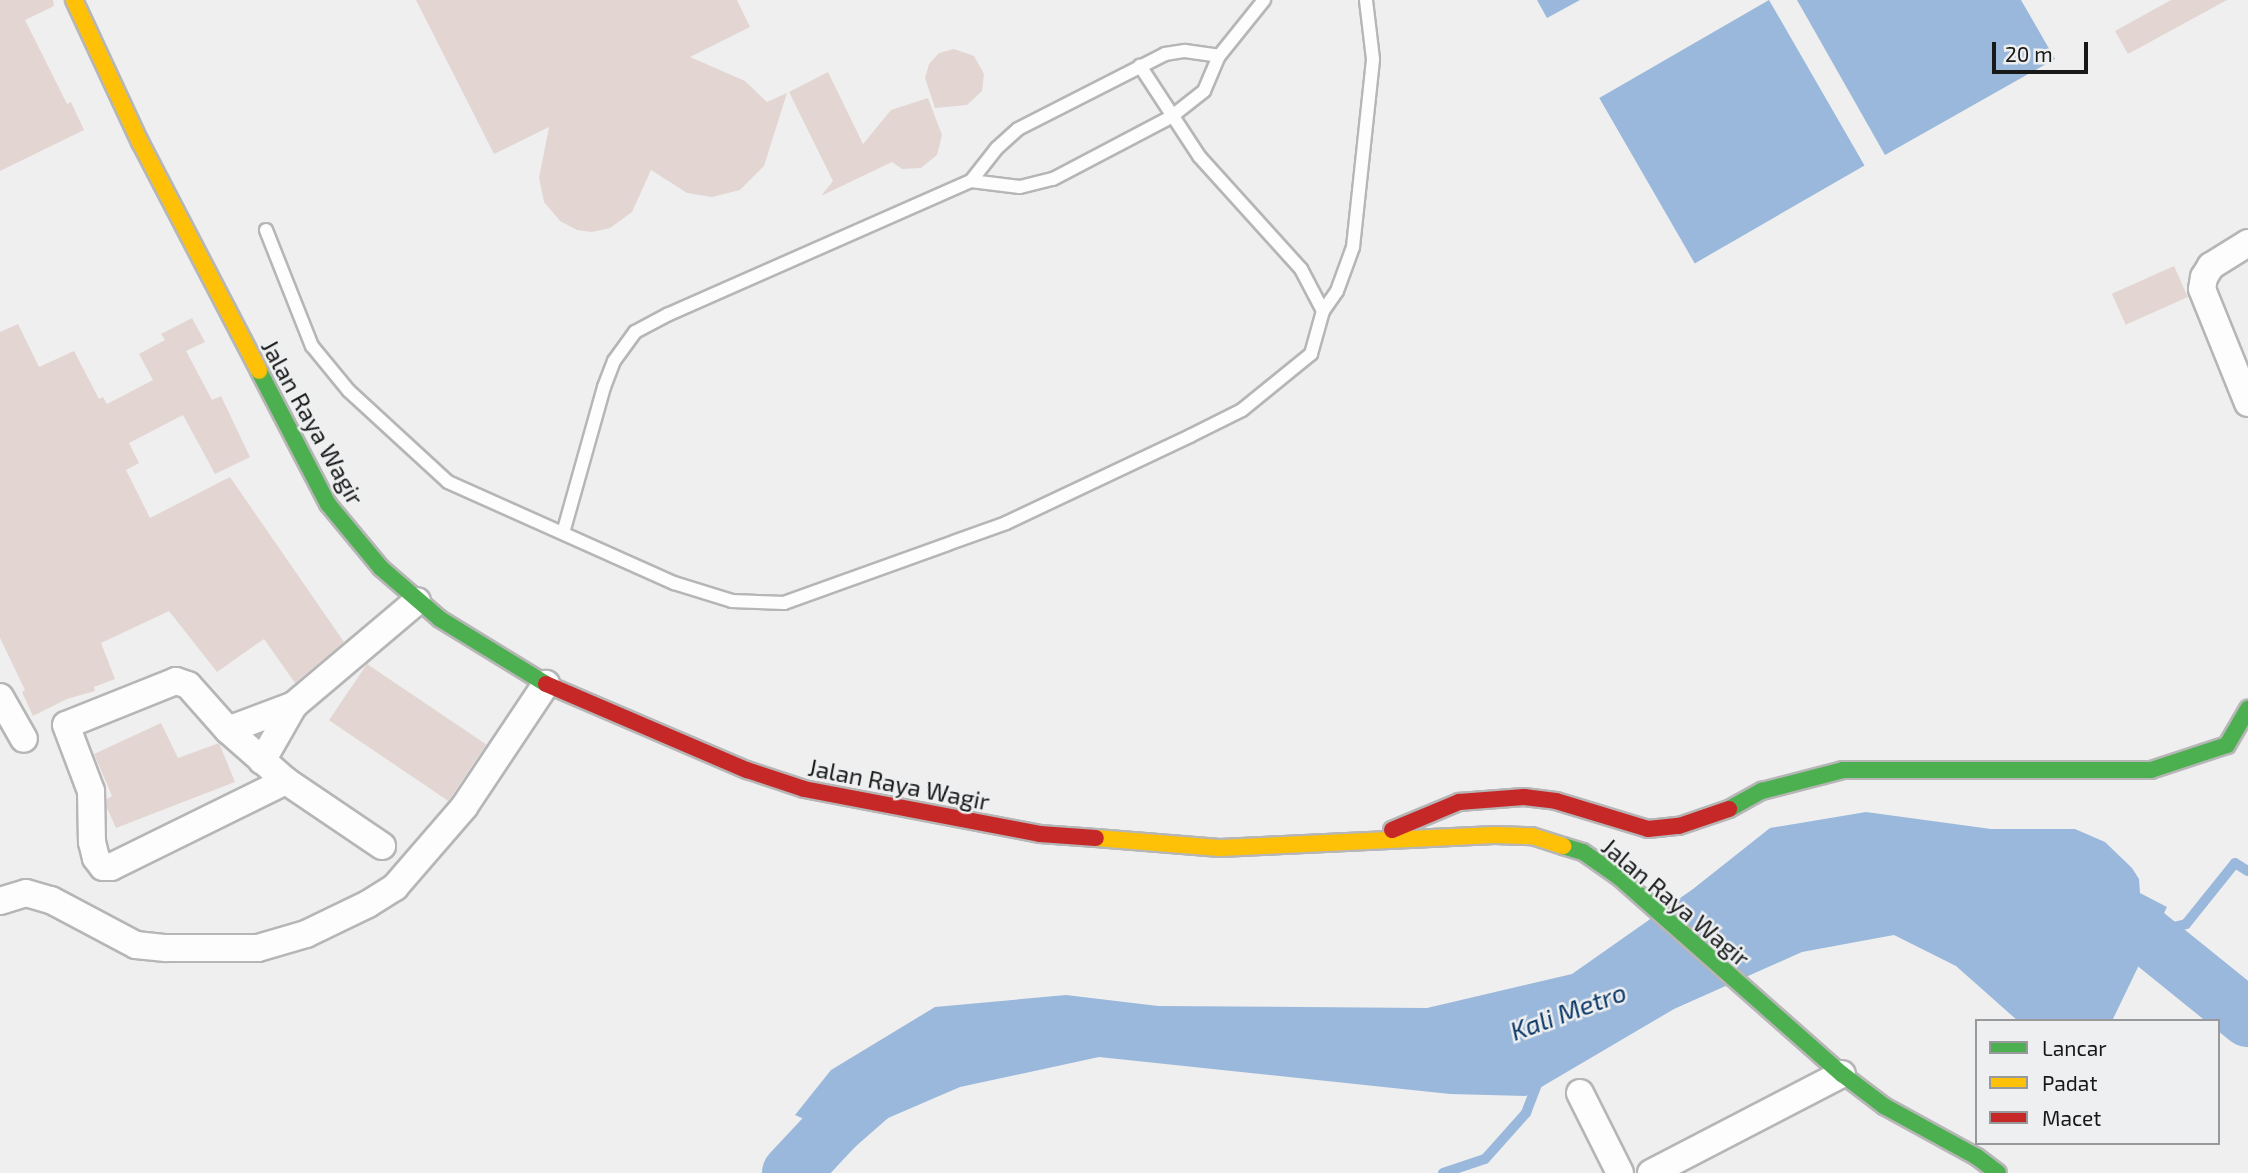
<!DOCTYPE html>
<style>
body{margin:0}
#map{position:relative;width:2248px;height:1173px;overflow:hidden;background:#efefef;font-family:"Exo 2",sans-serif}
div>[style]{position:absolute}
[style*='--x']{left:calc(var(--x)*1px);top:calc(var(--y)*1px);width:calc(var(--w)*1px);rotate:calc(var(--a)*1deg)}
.water>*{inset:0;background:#9ab8db;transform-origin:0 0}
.stream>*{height:10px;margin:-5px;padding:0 5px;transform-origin:5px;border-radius:5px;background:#9ab8db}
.river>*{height:58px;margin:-29px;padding:0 29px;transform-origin:29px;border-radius:29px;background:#9ab8db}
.building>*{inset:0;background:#e3d6d2;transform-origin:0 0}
.roads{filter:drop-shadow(2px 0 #b6b6b6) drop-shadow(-2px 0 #b6b6b6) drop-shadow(0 2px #b6b6b6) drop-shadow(0 -2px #b6b6b6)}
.lane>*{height:12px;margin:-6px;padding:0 6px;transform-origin:6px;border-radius:6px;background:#fdfdfd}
.street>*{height:26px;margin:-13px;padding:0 13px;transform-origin:13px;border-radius:13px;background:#fdfdfd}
.fast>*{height:16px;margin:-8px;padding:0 8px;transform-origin:8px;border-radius:8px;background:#4caf50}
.slow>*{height:16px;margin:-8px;padding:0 8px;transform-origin:8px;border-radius:8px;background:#ffc107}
.jam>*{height:16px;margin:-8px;padding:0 8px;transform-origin:8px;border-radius:8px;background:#c62828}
span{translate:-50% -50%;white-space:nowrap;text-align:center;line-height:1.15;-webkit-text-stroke:5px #eeeff0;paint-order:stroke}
.street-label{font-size:24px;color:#171818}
.water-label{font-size:26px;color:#0e3a68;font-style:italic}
.legend{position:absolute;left:1975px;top:1019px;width:245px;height:126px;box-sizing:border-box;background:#eeeff0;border:2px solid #98999a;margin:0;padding:9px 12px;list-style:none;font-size:21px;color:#171818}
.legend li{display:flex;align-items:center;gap:14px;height:35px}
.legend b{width:35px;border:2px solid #98999a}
.scale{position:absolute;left:1992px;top:42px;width:96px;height:32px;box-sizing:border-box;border:4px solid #171818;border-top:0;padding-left:9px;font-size:21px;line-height:24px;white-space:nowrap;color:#171818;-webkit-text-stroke:5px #eeeff0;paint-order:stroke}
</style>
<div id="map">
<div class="water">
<div style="clip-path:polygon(1537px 0,1580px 0,1547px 18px)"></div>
<div style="left:1769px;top:0;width:191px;height:196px;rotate:60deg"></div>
<div style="clip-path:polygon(1797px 0,2021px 0,2055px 59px,1885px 155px)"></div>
<div style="clip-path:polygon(1866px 812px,1991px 829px,2075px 829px,2105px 842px,2132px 868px,2139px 879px,2140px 893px,2167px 907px,2112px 1021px,2018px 1021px,1956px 966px,1894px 935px,1802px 952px,1674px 1009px,1526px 1096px,1450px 1094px,1099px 1057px,960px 1087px,844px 1137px,795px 1115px,831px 1070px,935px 1007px,1066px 995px,1158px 1006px,1427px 1008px,1572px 974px,1693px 889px,1770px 828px)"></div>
</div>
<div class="stream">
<div style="--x:2145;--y:934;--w:42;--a:-13.7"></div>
<div style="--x:2186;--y:924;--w:78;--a:-51.2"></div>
<div style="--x:2235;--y:863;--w:15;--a:32"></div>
<div style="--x:1443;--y:1173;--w:44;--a:-18.4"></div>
<div style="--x:1485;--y:1159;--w:62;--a:-48.3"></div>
<div style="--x:1526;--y:1113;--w:34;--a:-69"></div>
</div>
<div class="river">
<div style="--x:2078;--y:916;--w:68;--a:15.3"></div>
<div style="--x:2144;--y:934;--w:134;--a:38.9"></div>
<div style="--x:791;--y:1173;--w:64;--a:-46.9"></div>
<div style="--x:835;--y:1126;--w:73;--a:-41.1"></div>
</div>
<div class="building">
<div style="clip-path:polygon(0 0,53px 0,54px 6px,25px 20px,67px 104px,71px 102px,84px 130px,0 171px)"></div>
<div style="clip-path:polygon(416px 0,737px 0,750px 27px,690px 57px,745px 81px,767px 102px,787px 93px,764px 166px,740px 190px,712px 197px,687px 193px,651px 170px,632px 212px,610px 228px,592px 232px,577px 230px,560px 221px,544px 202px,539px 178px,549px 127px,494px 154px)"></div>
<div style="clip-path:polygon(2171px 0,2227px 0,2128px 54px,2115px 31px)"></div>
<div style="clip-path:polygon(954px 49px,974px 56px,984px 74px,982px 91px,967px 105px,935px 108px,925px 78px,929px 64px,939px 53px)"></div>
<div style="clip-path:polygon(828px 72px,863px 144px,891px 110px,928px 98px,942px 135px,937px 155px,921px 168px,902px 169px,892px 162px,821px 196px,833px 181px,789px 92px)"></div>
<div style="left:2174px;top:266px;width:34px;height:68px;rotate:66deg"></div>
<div style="clip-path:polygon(192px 318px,205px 342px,186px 351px,212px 400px,221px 396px,250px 457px,215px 474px,183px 415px,129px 443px,139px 463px,126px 470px,150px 518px,230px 477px,344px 642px,295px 683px,264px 639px,217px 672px,169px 611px,101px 643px,115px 679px,94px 687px,95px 691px,67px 699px,33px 716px,22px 692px,25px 690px,0 638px,0 332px,18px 324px,39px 367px,74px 351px,99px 399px,103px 397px,107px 404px,153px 380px,139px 354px,165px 340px,161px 334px)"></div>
<div style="left:367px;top:664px;width:144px;height:68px;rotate:34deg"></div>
<div style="clip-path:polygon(161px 723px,178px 758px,219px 743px,235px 782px,116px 828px,107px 808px,107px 799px,112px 796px,94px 754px)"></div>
</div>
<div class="roads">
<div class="lane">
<div style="--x:971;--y:181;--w:49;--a:7"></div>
<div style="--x:1020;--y:187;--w:34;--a:-14"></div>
<div style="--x:1053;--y:179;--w:133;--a:-27.7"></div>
<div style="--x:1171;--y:117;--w:42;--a:-38.2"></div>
<div style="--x:1204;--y:91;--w:38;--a:-67"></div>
<div style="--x:1219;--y:56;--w:72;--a:-51.2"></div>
<div style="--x:266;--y:230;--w:125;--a:68.4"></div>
<div style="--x:312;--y:346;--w:58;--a:50.6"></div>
<div style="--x:349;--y:391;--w:134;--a:42.6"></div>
<div style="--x:448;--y:482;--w:248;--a:24.1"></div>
<div style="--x:674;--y:583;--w:61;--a:17.2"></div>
<div style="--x:732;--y:601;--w:52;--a:2.2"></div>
<div style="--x:784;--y:603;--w:236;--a:-19.8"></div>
<div style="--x:1006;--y:523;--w:204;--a:-25.3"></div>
<div style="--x:1190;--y:436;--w:58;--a:-26.6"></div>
<div style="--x:1242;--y:410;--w:89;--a:-39.1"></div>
<div style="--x:1311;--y:354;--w:45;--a:-74.4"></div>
<div style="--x:1323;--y:311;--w:47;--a:-117.6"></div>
<div style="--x:1301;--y:269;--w:152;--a:-132.1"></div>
<div style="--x:1199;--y:156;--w:108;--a:-123.2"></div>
<div style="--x:1323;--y:311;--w:24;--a:-55"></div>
<div style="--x:1337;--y:291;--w:47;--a:-70"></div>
<div style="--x:1353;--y:247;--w:189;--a:-83.9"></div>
<div style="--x:1373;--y:59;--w:59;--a:-96.8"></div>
<div style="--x:563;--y:533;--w:152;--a:-74.3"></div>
<div style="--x:604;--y:387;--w:28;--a:-69"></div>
<div style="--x:614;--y:361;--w:36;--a:-54"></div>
<div style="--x:635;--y:332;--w:38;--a:-28"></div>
<div style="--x:669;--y:314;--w:330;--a:-23.8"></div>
<div style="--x:971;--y:181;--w:42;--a:-51.8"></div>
<div style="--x:997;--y:148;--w:28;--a:-42"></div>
<div style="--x:1018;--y:129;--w:165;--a:-27"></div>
<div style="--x:1165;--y:54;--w:20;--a:-9"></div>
<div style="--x:1185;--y:51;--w:34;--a:8"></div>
</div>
<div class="street">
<div style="--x:2248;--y:243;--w:44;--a:148.1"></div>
<div style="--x:2211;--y:266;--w:13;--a:122"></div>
<div style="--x:2204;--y:277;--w:12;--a:99"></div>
<div style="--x:2202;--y:289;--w:123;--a:68"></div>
<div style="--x:0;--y:697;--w:48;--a:60.3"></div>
<div style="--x:228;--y:730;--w:71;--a:-20.7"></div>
<div style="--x:294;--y:705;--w:161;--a:-40.2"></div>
<div style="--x:262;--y:761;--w:64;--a:-60.3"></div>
<div style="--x:286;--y:781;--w:77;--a:-138.7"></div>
<div style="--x:228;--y:730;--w:60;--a:-131.6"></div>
<div style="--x:188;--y:685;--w:13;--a:-162"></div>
<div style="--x:176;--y:681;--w:118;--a:158.2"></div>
<div style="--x:66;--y:725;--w:71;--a:69.3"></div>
<div style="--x:91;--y:791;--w:51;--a:88.9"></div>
<div style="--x:92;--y:842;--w:16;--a:76"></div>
<div style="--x:96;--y:858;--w:11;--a:52"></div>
<div style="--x:103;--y:867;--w:8;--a:0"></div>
<div style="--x:111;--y:867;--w:195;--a:-26.2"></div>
<div style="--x:286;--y:781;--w:116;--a:34.1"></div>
<div style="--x:0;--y:901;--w:27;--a:-17"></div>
<div style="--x:26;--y:893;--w:26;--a:16"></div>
<div style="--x:51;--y:900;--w:96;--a:27.9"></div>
<div style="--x:136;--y:945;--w:30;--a:6"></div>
<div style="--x:166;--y:948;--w:92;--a:0"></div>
<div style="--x:258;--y:948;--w:50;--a:-16.3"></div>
<div style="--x:306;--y:934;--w:69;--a:-25.8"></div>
<div style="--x:368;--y:904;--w:32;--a:-32"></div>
<div style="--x:395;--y:887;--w:106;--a:-49.2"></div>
<div style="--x:464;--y:807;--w:148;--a:-56.3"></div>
<div style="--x:1580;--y:1093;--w:89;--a:63.4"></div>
<div style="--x:1651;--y:1173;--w:215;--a:-27.4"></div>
</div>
<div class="fast">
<div style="--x:259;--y:371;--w:150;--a:62.6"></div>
<div style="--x:328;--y:504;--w:83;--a:50.4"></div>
<div style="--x:381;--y:568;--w:78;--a:40.8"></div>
<div style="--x:440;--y:619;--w:124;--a:31.5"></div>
<div style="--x:1729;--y:809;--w:38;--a:-29"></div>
<div style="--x:1762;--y:791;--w:84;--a:-14.5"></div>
<div style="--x:1843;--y:770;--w:308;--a:0"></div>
<div style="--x:2151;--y:770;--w:80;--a:-18.2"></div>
<div style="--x:2227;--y:745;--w:42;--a:-59.7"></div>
<div style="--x:1563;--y:846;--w:21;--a:17"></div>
<div style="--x:1583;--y:852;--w:44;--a:34.8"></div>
<div style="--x:1619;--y:877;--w:298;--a:41.5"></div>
<div style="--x:1842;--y:1074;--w:53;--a:37.3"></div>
<div style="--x:1884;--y:1106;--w:106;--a:28.7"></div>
<div style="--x:1977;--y:1157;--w:26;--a:37"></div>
</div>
<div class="slow">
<div style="--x:74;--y:0;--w:157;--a:65.1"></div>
<div style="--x:140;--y:142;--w:258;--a:62.5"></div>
<div style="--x:1096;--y:838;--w:124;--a:4.6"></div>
<div style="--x:1220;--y:848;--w:275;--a:-2.7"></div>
<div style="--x:1495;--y:835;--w:37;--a:2"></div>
<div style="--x:1532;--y:836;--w:33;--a:18"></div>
</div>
<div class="jam">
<div style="--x:546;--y:684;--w:219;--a:23.2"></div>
<div style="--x:747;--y:770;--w:60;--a:18.4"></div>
<div style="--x:804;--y:789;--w:240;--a:10.8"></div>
<div style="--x:1040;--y:834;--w:56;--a:4.1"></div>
<div style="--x:1392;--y:830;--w:73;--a:-22.7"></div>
<div style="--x:1459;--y:802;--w:65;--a:-4.4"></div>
<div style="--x:1524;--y:797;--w:32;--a:7"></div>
<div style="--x:1556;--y:801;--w:96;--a:16.9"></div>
<div style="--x:1648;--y:829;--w:31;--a:-6"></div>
<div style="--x:1679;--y:826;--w:53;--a:-18.8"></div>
</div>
</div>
<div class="street-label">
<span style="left:313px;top:422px;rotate:61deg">Jalan Raya Wagir</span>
<span style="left:899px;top:784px;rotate:11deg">Jalan Raya Wagir</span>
<span style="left:1676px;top:902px;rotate:40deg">Jalan Raya Wagir</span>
</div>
<div class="water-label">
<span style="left:1568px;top:1011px;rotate:-20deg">Kali Metro</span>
</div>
<ul class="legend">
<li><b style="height:9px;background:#4caf50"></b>Lancar</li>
<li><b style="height:9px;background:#ffc107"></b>Padat</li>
<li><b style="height:9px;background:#c62828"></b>Macet</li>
</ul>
<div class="scale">20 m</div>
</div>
